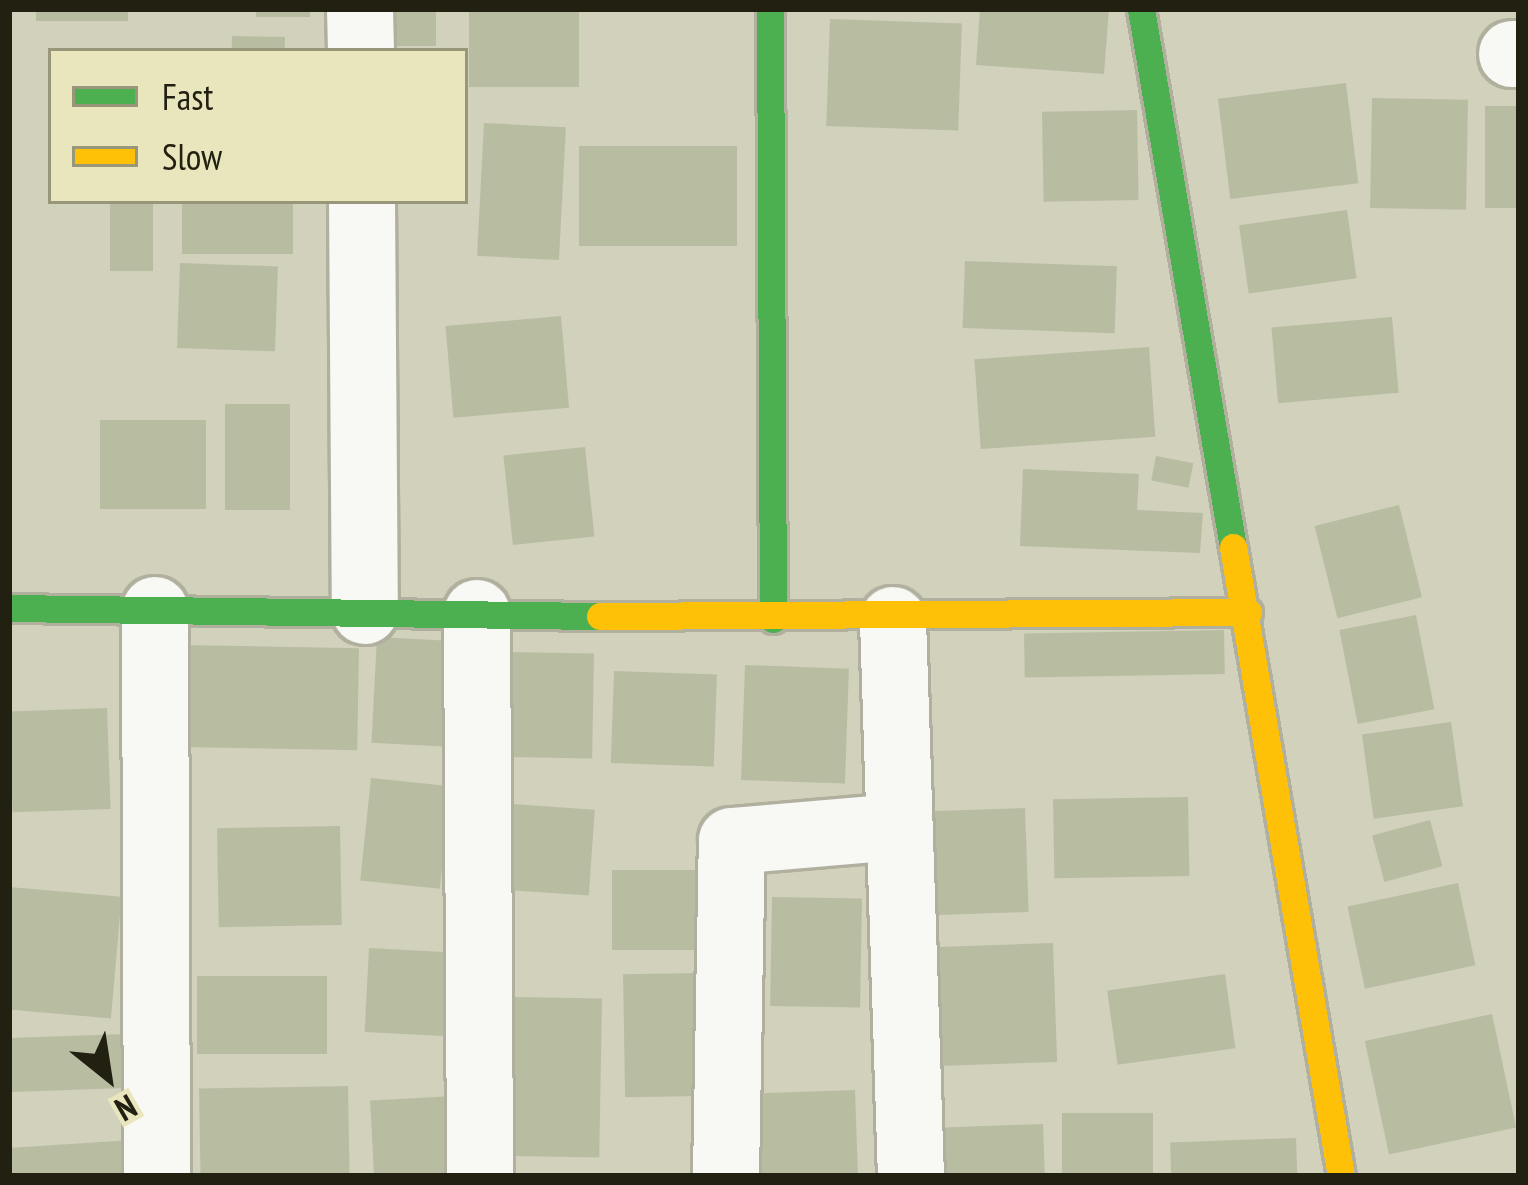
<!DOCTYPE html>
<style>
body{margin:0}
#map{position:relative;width:1528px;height:1185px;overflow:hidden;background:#d2d1bb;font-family:"PT Sans Narrow",sans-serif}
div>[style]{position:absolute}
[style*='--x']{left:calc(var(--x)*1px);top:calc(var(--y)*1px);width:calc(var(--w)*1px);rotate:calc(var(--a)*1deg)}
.building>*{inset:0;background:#b8bda2;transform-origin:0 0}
.roads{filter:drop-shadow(3px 0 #b1b09f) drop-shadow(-3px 0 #b1b09f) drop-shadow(0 3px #b1b09f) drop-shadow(0 -3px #b1b09f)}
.street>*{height:66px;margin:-33px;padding:0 33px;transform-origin:33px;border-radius:33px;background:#f8f8f5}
.fast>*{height:27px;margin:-13.5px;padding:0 13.5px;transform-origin:13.5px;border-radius:13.5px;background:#4caf50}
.slow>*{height:27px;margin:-13.5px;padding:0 13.5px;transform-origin:13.5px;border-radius:13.5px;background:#ffc107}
span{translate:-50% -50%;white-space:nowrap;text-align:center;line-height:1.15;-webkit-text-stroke:12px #e9e6be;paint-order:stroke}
.frame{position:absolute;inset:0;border:12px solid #212011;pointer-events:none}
.legend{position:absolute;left:48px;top:48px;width:420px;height:156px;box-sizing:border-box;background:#e9e6be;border:3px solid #999779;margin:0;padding:15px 21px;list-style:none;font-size:36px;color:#212011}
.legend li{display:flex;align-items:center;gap:24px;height:60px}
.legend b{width:60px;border:3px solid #999779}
.north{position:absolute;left:48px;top:1017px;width:120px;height:120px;-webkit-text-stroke:9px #e9e6be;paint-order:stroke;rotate:150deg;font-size:33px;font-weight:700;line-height:48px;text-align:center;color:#212011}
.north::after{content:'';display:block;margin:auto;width:42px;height:54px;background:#212011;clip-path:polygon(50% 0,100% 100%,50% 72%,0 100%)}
</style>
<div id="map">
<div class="building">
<div style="left:36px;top:9px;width:92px;height:12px"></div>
<div style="left:256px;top:9px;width:54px;height:8px"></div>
<div style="left:384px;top:9px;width:52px;height:37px"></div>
<div style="left:469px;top:9px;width:110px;height:78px"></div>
<div style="clip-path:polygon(980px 9px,1109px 9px,1104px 74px,976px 65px)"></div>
<div style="left:830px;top:19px;width:132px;height:107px;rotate:2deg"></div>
<div style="left:232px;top:36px;width:53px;height:15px;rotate:1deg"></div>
<div style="left:1346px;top:83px;width:101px;height:129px;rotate:83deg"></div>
<div style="left:1372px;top:98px;width:96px;height:110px;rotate:1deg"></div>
<div style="left:1485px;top:106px;width:34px;height:102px"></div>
<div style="left:1137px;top:110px;width:90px;height:95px;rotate:89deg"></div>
<div style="left:484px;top:123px;width:82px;height:133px;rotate:3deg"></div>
<div style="left:737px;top:146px;width:100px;height:158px;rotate:90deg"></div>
<div style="left:110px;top:201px;width:43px;height:70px"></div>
<div style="left:182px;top:201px;width:111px;height:53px"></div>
<div style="left:1347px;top:210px;width:69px;height:109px;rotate:82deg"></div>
<div style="left:965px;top:261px;width:152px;height:67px;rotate:2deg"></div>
<div style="left:180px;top:263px;width:98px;height:85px;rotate:2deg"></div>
<div style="left:561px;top:316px;width:92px;height:116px;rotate:85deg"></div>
<div style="left:1392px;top:317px;width:76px;height:121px;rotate:85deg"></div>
<div style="left:1149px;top:347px;width:90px;height:175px;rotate:86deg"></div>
<div style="left:225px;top:404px;width:65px;height:106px"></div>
<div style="left:100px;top:420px;width:106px;height:89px"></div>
<div style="left:585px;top:447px;width:90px;height:82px;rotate:84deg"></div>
<div style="left:1156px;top:456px;width:38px;height:25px;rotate:11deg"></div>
<div style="clip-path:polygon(1023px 469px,1139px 474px,1137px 510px,1203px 513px,1200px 553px,1020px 546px)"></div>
<div style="left:1399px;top:505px;width:95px;height:87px;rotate:76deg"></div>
<div style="left:1416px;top:615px;width:96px;height:78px;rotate:79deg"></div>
<div style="left:1224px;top:630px;width:44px;height:200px;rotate:89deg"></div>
<div style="left:377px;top:637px;width:85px;height:106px;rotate:3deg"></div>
<div style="left:179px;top:645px;width:180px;height:102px;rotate:1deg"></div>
<div style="left:507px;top:652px;width:87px;height:105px;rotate:1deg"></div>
<div style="left:745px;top:665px;width:104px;height:115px;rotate:2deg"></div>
<div style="left:614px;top:671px;width:103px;height:92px;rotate:2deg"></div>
<div style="left:107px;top:708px;width:101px;height:98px;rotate:88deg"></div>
<div style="left:1451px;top:722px;width:85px;height:90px;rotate:82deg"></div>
<div style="left:371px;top:778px;width:80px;height:103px;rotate:6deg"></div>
<div style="left:1188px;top:797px;width:79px;height:135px;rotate:89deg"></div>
<div style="left:512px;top:804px;width:83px;height:86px;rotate:4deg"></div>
<div style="left:1025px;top:808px;width:104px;height:110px;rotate:88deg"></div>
<div style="left:1430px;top:820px;width:48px;height:60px;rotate:75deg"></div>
<div style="left:340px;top:826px;width:99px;height:123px;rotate:89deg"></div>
<div style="left:711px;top:870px;width:80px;height:99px;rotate:90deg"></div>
<div style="left:1458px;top:883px;width:84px;height:113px;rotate:78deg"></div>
<div style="left:9px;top:887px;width:113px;height:122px;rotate:5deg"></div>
<div style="left:772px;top:897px;width:90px;height:109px;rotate:1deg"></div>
<div style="left:1053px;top:943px;width:119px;height:116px;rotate:88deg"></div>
<div style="left:369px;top:948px;width:94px;height:84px;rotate:3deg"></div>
<div style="left:700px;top:973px;width:123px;height:77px;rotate:89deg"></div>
<div style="left:1225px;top:974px;width:75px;height:119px;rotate:82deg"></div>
<div style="left:197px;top:976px;width:130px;height:78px"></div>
<div style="left:515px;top:997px;width:87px;height:159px;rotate:1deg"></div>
<div style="left:1492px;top:1014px;width:116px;height:130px;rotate:78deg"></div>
<div style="left:124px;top:1034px;width:54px;height:115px;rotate:88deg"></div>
<div style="left:348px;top:1086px;width:90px;height:149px;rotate:89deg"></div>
<div style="left:855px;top:1090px;width:86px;height:96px;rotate:88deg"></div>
<div style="left:454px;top:1096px;width:80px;height:84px;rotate:87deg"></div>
<div style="left:1062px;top:1113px;width:91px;height:63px"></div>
<div style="left:1043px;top:1124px;width:52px;height:107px;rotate:88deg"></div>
<div style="left:1296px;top:1138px;width:38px;height:126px;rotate:88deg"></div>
<div style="clip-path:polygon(131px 1140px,134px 1176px,9px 1176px,9px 1148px)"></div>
</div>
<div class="roads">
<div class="street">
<div style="--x:360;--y:9;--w:42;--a:88.6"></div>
<div style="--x:1512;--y:54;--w:7;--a:0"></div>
<div style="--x:362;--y:201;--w:410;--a:89.6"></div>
<div style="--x:155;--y:610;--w:566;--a:89.8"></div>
<div style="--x:477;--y:613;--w:563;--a:89.69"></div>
<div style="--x:893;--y:620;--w:556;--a:88.15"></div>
<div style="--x:726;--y:1176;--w:335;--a:-89"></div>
<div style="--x:732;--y:841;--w:163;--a:-4.9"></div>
</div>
<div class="fast">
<div style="--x:770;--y:9;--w:610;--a:89.72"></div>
<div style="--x:1141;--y:9;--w:546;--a:80.3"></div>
<div style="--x:9;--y:608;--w:591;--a:0.78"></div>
</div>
<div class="slow">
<div style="--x:1233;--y:547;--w:638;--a:80.26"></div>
<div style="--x:600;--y:616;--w:648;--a:-0.35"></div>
</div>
</div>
<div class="frame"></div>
<ul class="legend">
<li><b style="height:15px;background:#4caf50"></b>Fast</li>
<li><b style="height:15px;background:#ffc107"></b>Slow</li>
</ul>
<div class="north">N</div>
</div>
